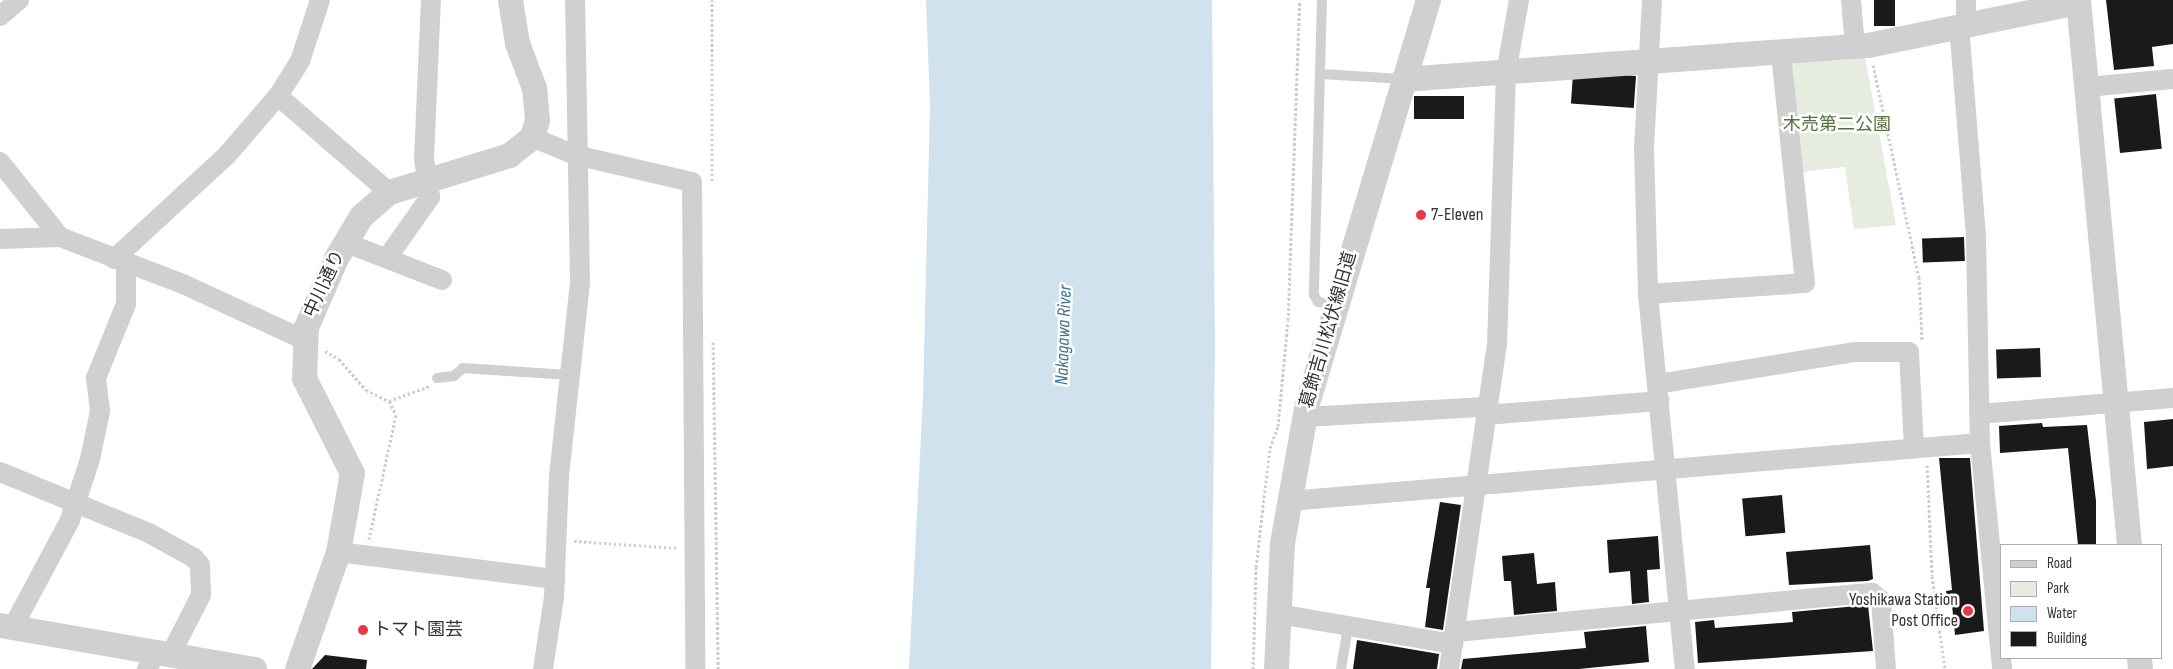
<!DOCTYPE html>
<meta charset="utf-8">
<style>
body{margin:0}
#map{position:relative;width:2173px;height:669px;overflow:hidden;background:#fff;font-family:"Sofia Sans Condensed","Noto Sans JP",sans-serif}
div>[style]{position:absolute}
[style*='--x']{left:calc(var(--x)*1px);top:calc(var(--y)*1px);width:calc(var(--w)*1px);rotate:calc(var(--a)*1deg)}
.green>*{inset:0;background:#e6ecdf}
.water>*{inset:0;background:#cfe2ee}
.building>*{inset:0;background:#1a1a1a;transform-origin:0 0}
.path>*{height:3px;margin-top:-1.5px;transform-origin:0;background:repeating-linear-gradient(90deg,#cdcdcd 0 2.5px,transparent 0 5px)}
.service>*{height:10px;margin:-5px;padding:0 5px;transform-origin:5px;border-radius:5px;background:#d0d0d0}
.minor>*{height:20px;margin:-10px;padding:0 10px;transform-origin:10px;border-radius:10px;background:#d0d0d0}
.tertiary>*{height:25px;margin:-12.5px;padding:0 12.5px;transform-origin:12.5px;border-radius:12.5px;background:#d0d0d0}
.dots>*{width:14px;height:14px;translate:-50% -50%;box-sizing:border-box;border:2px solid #fff;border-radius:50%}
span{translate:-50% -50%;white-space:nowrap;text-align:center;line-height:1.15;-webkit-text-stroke:5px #fff;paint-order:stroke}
.park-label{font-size:18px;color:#56703f}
.poi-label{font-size:18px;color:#333}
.left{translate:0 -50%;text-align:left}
.right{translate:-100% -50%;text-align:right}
.street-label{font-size:18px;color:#333}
.water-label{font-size:19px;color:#3f7597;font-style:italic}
.legend{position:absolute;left:2000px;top:544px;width:162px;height:115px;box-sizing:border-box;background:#fff;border:1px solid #adadad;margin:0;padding:6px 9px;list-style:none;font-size:15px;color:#333}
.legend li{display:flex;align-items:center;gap:10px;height:25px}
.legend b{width:25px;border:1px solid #adadad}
</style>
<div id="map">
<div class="green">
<div style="clip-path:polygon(1865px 57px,1896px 225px,1854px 229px,1845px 167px,1802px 172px,1788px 66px,1794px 60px)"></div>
</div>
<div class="water">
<div style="clip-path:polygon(926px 0,1212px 0,1215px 350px,1211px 669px,909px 669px,923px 397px,930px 106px)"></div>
</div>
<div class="building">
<div style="left:1874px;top:0;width:21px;height:26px"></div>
<div style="clip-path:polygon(2106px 0,2173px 0,2173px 44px,2152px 47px,2154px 66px,2114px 70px)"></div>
<div style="left:1636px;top:76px;width:32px;height:63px;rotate:94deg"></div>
<div style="left:2156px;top:94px;width:55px;height:42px;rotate:84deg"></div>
<div style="left:1414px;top:96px;width:50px;height:23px"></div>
<div style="left:1964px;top:237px;width:24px;height:42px;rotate:88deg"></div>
<div style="left:2040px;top:348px;width:29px;height:44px;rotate:88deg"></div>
<div style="clip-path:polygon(2173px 419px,2173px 466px,2147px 469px,2144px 422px)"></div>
<div style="clip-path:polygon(2042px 423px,2043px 427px,2087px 425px,2096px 501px,2096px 545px,2078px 545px,2068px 448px,2000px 453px,1999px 426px)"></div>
<div style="clip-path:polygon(1939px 458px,1970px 458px,1984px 631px,1955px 635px,1952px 605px,1948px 606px,1946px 591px,1952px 590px)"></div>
<div style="left:1782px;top:495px;width:38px;height:40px;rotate:85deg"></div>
<div style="clip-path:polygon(1440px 502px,1461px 505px,1443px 630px,1425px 627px,1430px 588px,1426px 588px)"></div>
<div style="clip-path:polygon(1658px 536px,1660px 569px,1647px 570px,1649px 602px,1632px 604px,1630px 571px,1609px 573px,1607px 540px)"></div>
<div style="clip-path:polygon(1870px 545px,1873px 579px,1868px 581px,1789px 585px,1786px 552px)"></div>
<div style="clip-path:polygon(1534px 553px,1537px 584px,1555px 582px,1557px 611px,1514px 615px,1511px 581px,1504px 581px,1502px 556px)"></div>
<div style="clip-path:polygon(1868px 605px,1873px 651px,1698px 663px,1695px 622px,1714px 620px,1715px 628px,1793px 622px,1792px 612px)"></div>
<div style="clip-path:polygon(1646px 626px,1649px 662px,1579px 669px,1461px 669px,1463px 659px,1586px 648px,1584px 632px)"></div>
<div style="clip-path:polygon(1357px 640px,1439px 654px,1437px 669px,1353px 669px)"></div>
<div style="clip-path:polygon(325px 655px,367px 660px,366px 669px,312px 669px)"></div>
</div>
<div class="path">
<div style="--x:1873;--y:65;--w:217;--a:77.8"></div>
<div style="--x:1919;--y:277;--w:64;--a:87.3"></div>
<div style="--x:712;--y:181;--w:181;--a:-90"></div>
<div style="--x:713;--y:342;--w:327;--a:89.1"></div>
<div style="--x:325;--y:351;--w:16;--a:30"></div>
<div style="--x:339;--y:359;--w:41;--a:48.9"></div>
<div style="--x:366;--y:390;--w:25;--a:26"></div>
<div style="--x:389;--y:401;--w:16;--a:63"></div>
<div style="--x:396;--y:415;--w:127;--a:102.3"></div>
<div style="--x:389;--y:401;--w:44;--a:-20.1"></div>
<div style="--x:1927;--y:465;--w:111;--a:87.4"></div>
<div style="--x:1932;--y:576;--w:94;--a:82"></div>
<div style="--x:574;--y:541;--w:104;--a:3.9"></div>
<div style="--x:1253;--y:669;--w:102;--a:-88.3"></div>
<div style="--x:1256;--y:567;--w:120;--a:-83.3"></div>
<div style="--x:1270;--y:448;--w:23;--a:-70"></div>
<div style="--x:1278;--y:426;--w:106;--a:-84.6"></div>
<div style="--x:1288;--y:320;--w:320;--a:-87.9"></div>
</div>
<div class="service">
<div style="--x:1322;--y:0;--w:295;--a:91.6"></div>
<div style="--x:1314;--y:295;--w:8;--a:60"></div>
<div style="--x:1318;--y:302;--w:17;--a:10"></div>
<div style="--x:1320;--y:74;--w:83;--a:3.4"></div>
<div style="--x:437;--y:378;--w:17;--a:-7"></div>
<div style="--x:454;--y:376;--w:12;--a:-42"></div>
<div style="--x:463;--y:368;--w:106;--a:3.8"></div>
<div style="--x:1341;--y:669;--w:43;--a:-80.5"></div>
</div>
<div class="minor">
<div style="--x:1652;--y:0;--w:148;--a:93.1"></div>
<div style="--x:1644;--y:148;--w:146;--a:88.4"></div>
<div style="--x:1648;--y:294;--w:377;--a:84.4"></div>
<div style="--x:1851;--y:0;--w:47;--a:85.1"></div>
<div style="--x:1966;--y:0;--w:23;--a:90"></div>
<div style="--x:0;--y:16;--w:25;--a:-40"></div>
<div style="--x:1959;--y:25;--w:214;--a:85.4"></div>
<div style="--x:1976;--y:238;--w:205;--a:88.9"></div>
<div style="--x:1980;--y:443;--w:227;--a:84.4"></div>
<div style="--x:2087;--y:87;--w:86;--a:-5.3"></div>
<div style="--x:278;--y:96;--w:147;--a:40.9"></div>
<div style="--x:532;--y:137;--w:47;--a:22.7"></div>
<div style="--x:575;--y:155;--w:120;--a:13"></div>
<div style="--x:692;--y:182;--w:487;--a:89.6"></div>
<div style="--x:0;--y:162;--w:96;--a:51.3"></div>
<div style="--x:60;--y:237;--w:132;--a:20.9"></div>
<div style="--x:183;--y:284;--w:133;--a:24.8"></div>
<div style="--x:0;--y:239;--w:60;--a:-1.9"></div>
<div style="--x:344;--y:242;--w:105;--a:21.2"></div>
<div style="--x:387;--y:258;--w:75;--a:-54.8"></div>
<div style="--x:430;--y:197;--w:38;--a:-99"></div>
<div style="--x:424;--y:159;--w:159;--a:-87.5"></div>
<div style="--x:114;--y:259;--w:154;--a:-42.6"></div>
<div style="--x:227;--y:155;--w:78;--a:-49.2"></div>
<div style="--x:278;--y:96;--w:41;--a:-57.8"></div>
<div style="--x:300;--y:61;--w:64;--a:-71.8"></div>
<div style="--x:1648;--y:294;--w:157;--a:-4"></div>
<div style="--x:1805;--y:283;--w:231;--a:-96"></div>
<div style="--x:1657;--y:384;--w:201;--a:-9.2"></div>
<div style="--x:1855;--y:352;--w:54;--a:0"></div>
<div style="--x:1909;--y:352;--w:95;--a:87"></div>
<div style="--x:1979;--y:414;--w:195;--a:-4.7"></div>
<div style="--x:1304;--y:417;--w:177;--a:-3.2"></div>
<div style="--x:1481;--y:407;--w:18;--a:22"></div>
<div style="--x:1498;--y:414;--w:162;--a:-4.6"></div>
<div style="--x:0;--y:472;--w:161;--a:22.3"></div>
<div style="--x:149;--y:533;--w:51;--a:29.1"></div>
<div style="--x:194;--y:558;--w:9;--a:49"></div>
<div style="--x:200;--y:565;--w:30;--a:88"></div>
<div style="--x:201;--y:595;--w:66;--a:117"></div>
<div style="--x:1289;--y:501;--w:693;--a:-4.8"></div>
<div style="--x:338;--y:552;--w:219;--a:7.1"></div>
<div style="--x:1279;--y:614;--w:177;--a:9.8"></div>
<div style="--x:14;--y:625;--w:119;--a:-61.9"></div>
<div style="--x:70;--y:520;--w:64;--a:-71.8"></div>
<div style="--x:90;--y:459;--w:49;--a:-78.2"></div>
<div style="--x:100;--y:411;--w:33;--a:-97"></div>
<div style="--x:96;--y:378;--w:80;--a:-67.9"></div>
<div style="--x:126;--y:304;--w:41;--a:-90"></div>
<div style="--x:1456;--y:632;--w:418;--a:-5.4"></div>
<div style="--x:1872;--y:593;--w:11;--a:38"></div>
<div style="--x:1881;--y:600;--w:69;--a:85.9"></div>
<div style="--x:147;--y:669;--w:20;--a:-60"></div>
<div style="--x:543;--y:669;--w:73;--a:-81.3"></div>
<div style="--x:554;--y:597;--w:121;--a:-87.6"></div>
<div style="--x:559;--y:476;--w:194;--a:-83.8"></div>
<div style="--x:580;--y:283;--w:283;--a:-91"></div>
<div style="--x:1449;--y:669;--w:328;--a:-81.6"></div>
<div style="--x:1497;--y:345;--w:272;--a:-88.1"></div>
<div style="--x:1506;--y:73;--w:74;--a:-79.9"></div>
</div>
<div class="tertiary">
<div style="--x:2078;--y:0;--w:547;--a:84.65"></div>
<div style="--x:1403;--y:79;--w:466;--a:-4.2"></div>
<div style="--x:1868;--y:45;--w:214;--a:-11.6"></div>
<div style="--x:0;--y:625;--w:258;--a:9.8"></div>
<div style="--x:2139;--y:658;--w:11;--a:85"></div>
<div style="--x:297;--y:669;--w:124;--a:-70.7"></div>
<div style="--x:338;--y:552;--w:80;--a:-80"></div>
<div style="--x:352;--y:473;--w:106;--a:-116.8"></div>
<div style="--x:304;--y:378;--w:51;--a:-87.8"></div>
<div style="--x:306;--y:327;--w:75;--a:-66.5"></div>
<div style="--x:336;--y:258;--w:49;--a:-59.2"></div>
<div style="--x:361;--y:216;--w:37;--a:-41"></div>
<div style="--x:389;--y:192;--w:126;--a:-17.1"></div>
<div style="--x:509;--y:155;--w:29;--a:-38"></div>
<div style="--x:532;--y:137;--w:18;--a:-74"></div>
<div style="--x:537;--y:120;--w:32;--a:-95"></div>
<div style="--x:534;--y:88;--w:48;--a:-110.7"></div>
<div style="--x:517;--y:43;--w:44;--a:-99.2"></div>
<div style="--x:1276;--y:669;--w:126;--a:-87.3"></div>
<div style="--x:1282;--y:543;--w:142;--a:-79.9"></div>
<div style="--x:1307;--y:403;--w:421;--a:-73.3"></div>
</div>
<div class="dots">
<div style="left:1421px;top:215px;background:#e63946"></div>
<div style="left:1968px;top:611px;background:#e63946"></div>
<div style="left:363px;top:630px;background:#e63946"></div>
</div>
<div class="park-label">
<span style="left:1837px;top:125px">木売第二公園</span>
</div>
<div class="poi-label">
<span class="left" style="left:1431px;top:215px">7-Eleven</span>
<span class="right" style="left:1958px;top:611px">Yoshikawa Station<br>Post Office</span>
<span class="left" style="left:373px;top:630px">トマト園芸</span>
</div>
<div class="street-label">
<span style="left:325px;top:284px;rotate:-65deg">中川通り</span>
<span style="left:1329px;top:330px;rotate:-74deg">葛飾吉川松伏線旧道</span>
</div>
<div class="water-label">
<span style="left:1064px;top:335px;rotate:-88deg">Nakagawa River</span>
</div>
<ul class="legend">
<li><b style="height:6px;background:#d0d0d0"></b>Road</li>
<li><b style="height:14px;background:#e6ecdf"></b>Park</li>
<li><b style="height:14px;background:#cfe2ee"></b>Water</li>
<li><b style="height:14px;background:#1a1a1a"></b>Building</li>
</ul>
</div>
